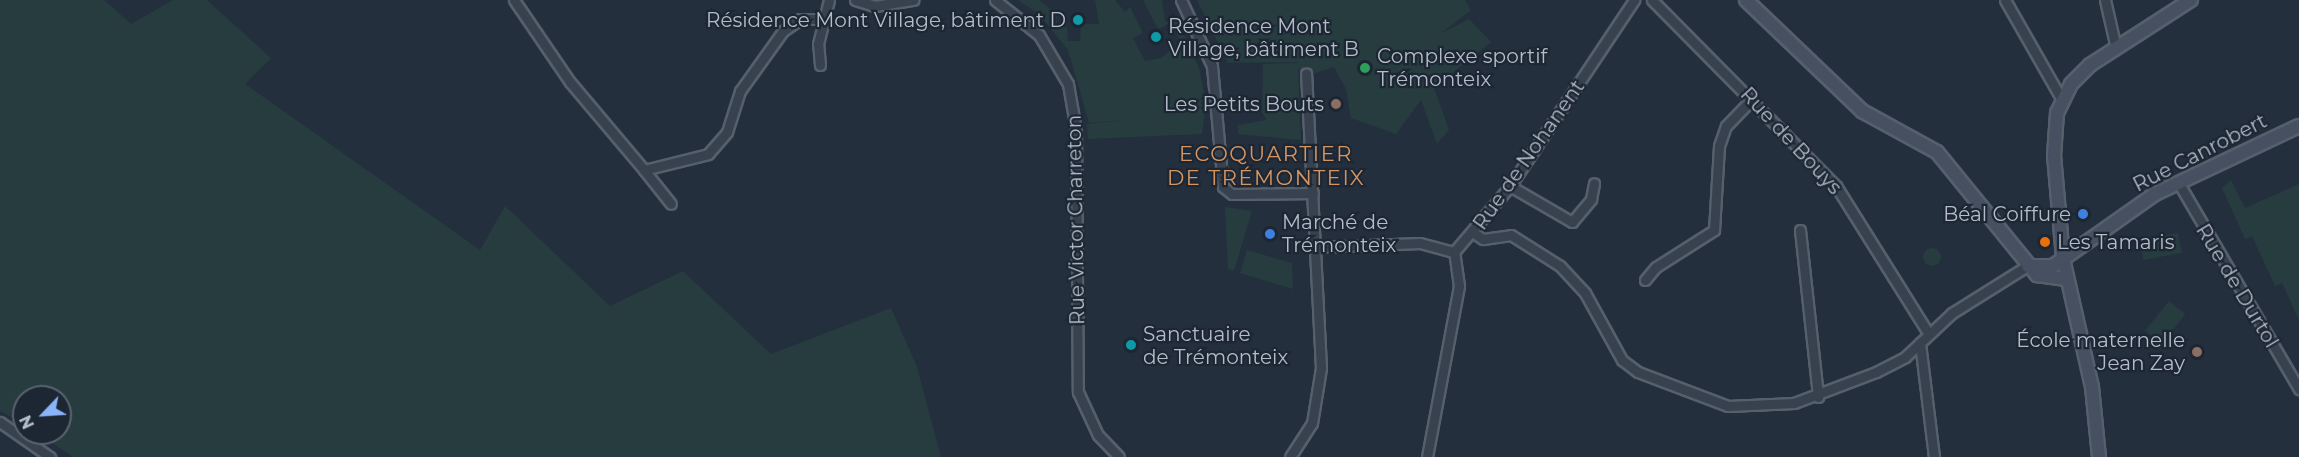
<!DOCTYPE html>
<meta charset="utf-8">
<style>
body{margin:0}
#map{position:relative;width:2299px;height:457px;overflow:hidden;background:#242f3e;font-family:Montserrat,sans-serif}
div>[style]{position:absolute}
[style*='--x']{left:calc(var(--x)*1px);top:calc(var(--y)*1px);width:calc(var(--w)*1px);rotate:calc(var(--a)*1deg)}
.green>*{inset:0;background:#263c3f;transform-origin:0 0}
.round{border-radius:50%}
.roads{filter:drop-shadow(2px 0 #565f6c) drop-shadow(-2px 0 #565f6c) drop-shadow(0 2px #565f6c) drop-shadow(0 -2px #565f6c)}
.street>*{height:9px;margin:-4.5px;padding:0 4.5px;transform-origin:4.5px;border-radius:4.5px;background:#38414e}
.secondary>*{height:12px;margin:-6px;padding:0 6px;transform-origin:6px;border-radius:6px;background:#465061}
.dots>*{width:16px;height:16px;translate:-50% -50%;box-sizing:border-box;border:3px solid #1d2633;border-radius:50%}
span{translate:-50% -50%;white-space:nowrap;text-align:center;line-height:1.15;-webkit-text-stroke:4.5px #1d2633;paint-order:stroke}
.poi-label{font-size:20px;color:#b4bcc9}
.right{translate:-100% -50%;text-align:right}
.left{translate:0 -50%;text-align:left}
.street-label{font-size:20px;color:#b4bcc9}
.neighbourhood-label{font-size:21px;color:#d59563;letter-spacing:1.5px}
.north{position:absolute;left:12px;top:385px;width:60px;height:60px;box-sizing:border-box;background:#1d2633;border:2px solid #59626f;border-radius:50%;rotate:245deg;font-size:16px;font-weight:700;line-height:24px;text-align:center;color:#b4bcc9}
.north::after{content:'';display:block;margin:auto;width:21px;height:27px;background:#8ab4f8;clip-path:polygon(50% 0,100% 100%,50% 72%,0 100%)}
</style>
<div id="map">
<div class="green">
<div style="clip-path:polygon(0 0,104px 0,131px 24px,173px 0,207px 0,271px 58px,245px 84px,480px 250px,505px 206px,610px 306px,683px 271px,771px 354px,891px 308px,917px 367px,941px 457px,73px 457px,38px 433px,60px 433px,60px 397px,24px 397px,24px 424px,0 411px)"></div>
<div style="clip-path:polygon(1018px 0,1039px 0,1056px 14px,1056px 0,1057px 28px,1067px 27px,1068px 41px,1080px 41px,1081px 24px,1099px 24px,1095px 0,1115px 0,1125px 12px,1130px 7px,1143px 33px,1133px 38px,1145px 61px,1161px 58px,1180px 43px,1173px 22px,1158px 29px,1143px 0,1162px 0,1165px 21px,1176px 16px,1199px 68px,1206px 102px,1202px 134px,1088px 139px,1087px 124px,1123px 120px,1089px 123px,1068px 50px,1039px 14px)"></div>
<div style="clip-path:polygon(1197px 0,1465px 0,1471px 10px,1440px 34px,1469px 19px,1491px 42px,1434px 88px,1449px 130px,1437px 144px,1421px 100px,1396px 134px,1351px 118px,1346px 89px,1334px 67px,1310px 75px,1309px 68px,1298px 69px,1298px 62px,1228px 63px)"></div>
<div style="clip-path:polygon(1298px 63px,1301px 140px,1238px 134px,1238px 125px,1267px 120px,1262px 113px,1263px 64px)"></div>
<div style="clip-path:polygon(2231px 180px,2245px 208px,2299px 184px,2299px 320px,2282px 283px,2275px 286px,2252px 236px,2245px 239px,2222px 188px)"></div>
<div style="clip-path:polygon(1225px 207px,1252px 211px,1234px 271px,1228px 269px)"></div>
<div style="left:2178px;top:233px;width:20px;height:39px;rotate:79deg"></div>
<div class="round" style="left:1923px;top:248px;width:18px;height:18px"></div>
<div style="clip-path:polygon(1247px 250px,1292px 263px,1293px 289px,1240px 273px)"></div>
<div style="left:2169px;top:301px;width:21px;height:38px;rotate:39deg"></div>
</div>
<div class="roads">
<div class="street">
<div style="--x:514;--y:0;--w:99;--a:55.7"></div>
<div style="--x:570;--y:82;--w:115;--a:49.9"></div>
<div style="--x:644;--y:170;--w:66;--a:-14"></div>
<div style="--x:708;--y:154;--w:29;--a:-49"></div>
<div style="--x:727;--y:132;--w:43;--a:-72.4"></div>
<div style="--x:740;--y:91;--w:74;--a:-54.4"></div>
<div style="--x:783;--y:31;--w:21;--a:-35"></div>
<div style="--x:800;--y:19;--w:25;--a:0"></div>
<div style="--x:855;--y:0;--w:21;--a:17"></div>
<div style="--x:875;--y:6;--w:39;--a:-9"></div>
<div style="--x:995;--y:0;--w:56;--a:38.5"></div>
<div style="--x:1039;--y:35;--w:57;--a:59.4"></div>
<div style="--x:1068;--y:84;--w:47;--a:80.1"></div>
<div style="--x:1076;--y:130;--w:262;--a:89.6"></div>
<div style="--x:1078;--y:392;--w:47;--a:65.1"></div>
<div style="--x:1098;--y:435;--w:30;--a:46"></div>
<div style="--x:1181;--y:0;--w:73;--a:64.8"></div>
<div style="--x:1212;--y:66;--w:121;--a:84.8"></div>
<div style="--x:1223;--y:187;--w:11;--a:38"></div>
<div style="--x:1232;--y:194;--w:81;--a:-0.7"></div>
<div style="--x:1652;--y:0;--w:262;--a:45.3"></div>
<div style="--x:1836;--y:186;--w:171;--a:57.9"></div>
<div style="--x:2005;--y:0;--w:115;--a:60.3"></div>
<div style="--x:2105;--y:0;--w:49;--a:77.1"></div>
<div style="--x:820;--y:65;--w:21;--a:-95"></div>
<div style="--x:818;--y:44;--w:45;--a:-76"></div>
<div style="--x:644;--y:170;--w:43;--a:51.5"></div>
<div style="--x:2178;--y:182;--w:240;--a:59.7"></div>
<div style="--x:1510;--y:186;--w:72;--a:30.1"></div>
<div style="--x:1572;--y:222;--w:30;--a:-50"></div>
<div style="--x:1591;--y:199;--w:16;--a:-79"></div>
<div style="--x:1800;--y:230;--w:168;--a:83.8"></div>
<div style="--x:1474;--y:233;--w:11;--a:34"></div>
<div style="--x:1483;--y:239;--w:28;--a:-8"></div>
<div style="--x:1511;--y:235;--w:58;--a:32.3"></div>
<div style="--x:1560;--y:266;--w:37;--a:47"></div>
<div style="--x:1585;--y:293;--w:77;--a:61.1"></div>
<div style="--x:1622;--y:360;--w:20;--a:37"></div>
<div style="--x:1638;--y:372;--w:96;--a:20.7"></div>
<div style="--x:1728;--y:406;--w:66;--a:-2.6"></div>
<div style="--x:1794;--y:403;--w:88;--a:-20.7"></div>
<div style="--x:1876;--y:372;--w:33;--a:-27"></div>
<div style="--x:1905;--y:357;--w:64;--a:-43.1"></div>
<div style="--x:1952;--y:313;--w:89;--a:-32.1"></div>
<div style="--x:1316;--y:247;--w:104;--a:-2.2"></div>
<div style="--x:1420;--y:243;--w:35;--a:15"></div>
<div style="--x:1454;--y:252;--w:87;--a:-49.7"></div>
<div style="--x:1510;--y:186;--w:224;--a:-56.3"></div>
<div style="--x:1645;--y:280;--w:17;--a:-50"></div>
<div style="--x:1656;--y:267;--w:69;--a:-32.5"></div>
<div style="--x:1714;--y:230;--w:84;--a:-86.6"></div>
<div style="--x:1719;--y:146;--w:21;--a:-71"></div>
<div style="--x:1726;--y:126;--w:37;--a:-46"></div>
<div style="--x:1920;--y:343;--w:115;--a:83"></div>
<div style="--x:0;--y:422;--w:61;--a:35"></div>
<div style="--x:1290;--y:457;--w:40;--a:-57.1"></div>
<div style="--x:1312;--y:423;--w:56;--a:-80.7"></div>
<div style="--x:1321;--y:368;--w:295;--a:-92.9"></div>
<div style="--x:1427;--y:457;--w:174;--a:-79.4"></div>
<div style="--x:1459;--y:286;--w:34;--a:-98"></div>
</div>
<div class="secondary">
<div style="--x:1746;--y:0;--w:161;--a:43.7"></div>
<div style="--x:1862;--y:111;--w:85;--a:28.7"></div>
<div style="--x:1937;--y:152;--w:159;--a:50.9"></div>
<div style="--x:2037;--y:275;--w:29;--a:8"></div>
<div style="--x:2028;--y:266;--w:25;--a:0"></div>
<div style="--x:2053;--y:266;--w:125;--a:-35.2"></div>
<div style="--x:2155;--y:194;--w:159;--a:-25.3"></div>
<div style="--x:2099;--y:457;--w:70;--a:-95.7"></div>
<div style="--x:2092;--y:387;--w:132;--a:-102.7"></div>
<div style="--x:2063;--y:258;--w:102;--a:-95"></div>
<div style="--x:2054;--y:156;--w:43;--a:-86"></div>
<div style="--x:2057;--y:113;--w:32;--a:-64"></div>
<div style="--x:2071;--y:84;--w:27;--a:-45"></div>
<div style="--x:2090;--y:65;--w:120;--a:-32.8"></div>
</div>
</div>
<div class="dots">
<div style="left:1078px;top:20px;background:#0f9aa8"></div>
<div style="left:1156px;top:37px;background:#0f9aa8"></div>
<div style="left:1365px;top:68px;background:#2e9e5b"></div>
<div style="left:1336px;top:104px;background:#8d6e63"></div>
<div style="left:2083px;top:214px;background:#3f7fe0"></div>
<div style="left:1270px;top:234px;background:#3f7fe0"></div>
<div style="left:2045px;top:242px;background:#e8710a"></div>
<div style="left:1131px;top:345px;background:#0f9aa8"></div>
<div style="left:2197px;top:352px;background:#8d6e63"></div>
</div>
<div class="poi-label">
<span class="right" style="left:1066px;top:20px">Résidence Mont Village, bâtiment D</span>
<span class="left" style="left:1168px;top:38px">Résidence Mont<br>Village, bâtiment B</span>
<span class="left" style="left:1377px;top:68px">Complexe sportif<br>Trémonteix</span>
<span class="right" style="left:1324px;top:104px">Les Petits Bouts</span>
<span class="right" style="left:2071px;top:214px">Béal Coiffure</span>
<span class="left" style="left:1282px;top:234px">Marché de<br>Trémonteix</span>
<span class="left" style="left:2057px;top:242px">Les Tamaris</span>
<span class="left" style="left:1143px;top:346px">Sanctuaire<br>de Trémonteix</span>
<span class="right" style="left:2185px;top:352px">École maternelle<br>Jean Zay</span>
</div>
<div class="street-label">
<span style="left:1791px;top:141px;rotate:47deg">Rue de Bouys</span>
<span style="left:2200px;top:153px;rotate:-27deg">Rue Canrobert</span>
<span style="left:1529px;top:155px;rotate:-55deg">Rue de Nohanent</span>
<span style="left:1076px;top:220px;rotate:-91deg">Rue Victor Charreton</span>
<span style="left:2237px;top:286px;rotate:59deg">Rue de Durtol</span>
</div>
<div class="neighbourhood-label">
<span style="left:1266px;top:166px">ECOQUARTIER<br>DE TRÉMONTEIX</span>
</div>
<div class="north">N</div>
</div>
